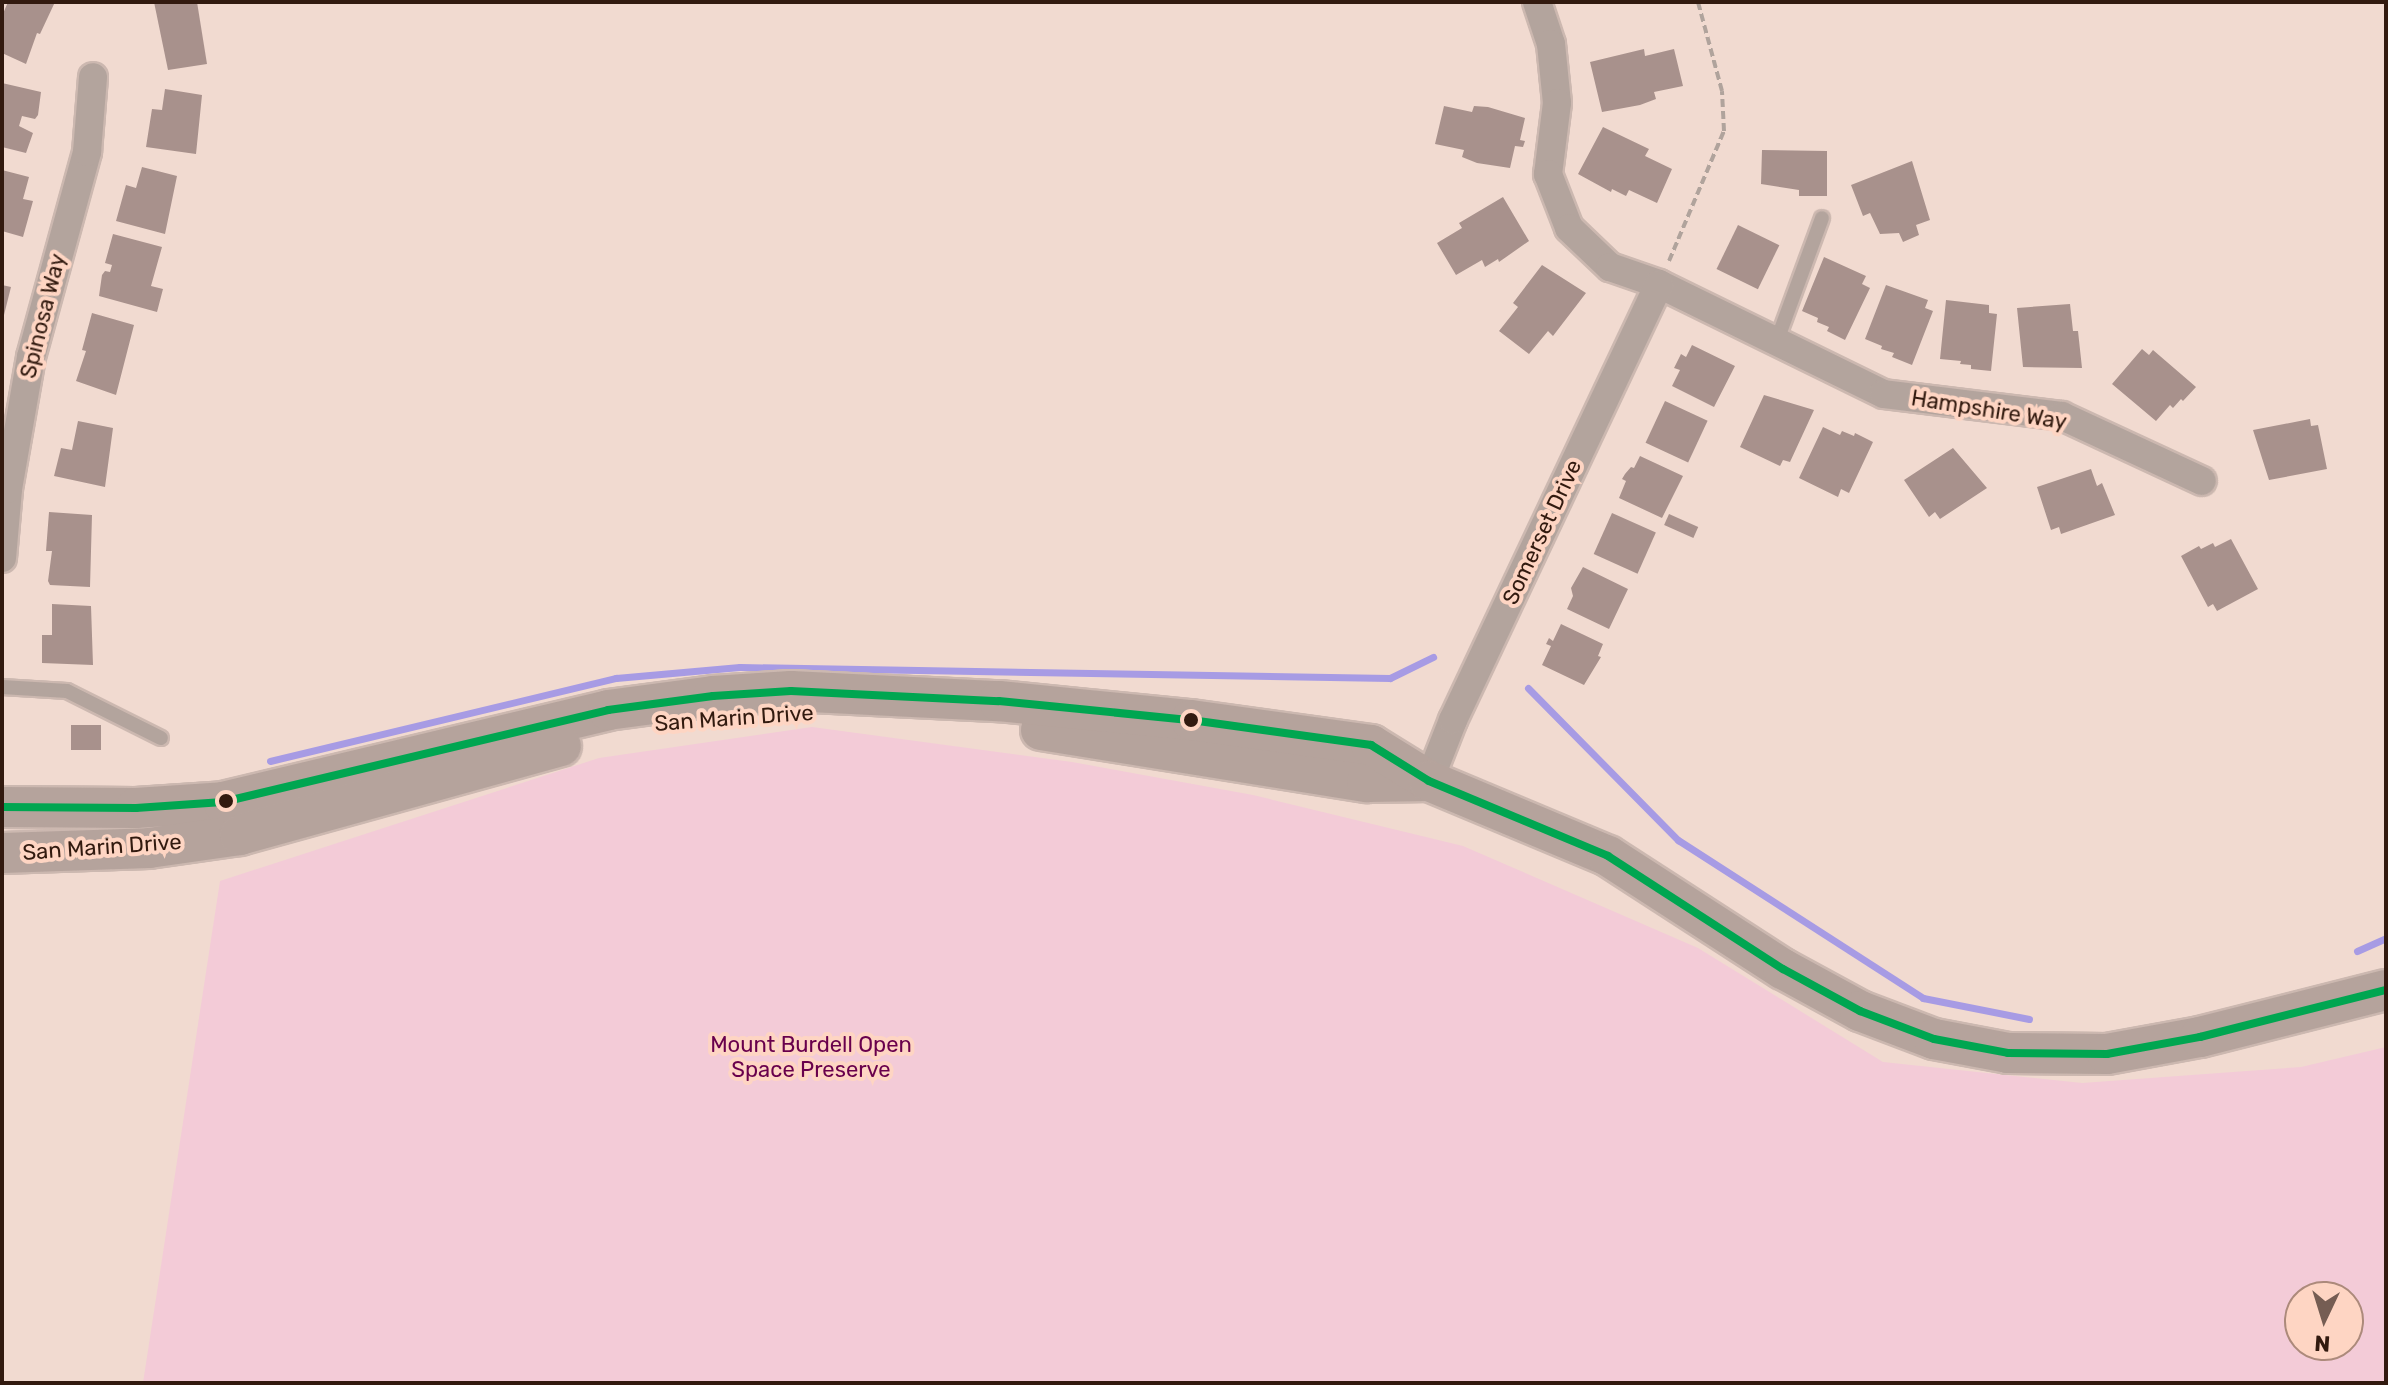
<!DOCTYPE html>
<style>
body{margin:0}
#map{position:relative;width:2388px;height:1385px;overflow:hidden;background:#f1dad0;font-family:Rubik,sans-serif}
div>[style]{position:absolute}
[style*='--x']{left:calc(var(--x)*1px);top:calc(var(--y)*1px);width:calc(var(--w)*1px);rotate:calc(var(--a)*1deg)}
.green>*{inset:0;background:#f3cbd7}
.stream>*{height:7px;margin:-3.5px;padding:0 3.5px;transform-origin:3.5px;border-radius:3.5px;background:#a79be4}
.building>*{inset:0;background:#a8918c;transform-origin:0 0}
.path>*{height:4px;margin-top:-2px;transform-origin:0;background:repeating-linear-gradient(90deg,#b0a39c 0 8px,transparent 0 12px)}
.roads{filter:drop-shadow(2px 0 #ccb8b0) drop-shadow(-2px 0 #ccb8b0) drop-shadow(0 2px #ccb8b0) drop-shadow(0 -2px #ccb8b0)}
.service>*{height:14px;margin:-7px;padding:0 7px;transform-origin:7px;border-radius:7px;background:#b3a49d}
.minor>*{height:28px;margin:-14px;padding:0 14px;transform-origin:14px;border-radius:14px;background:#b3a49d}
.secondary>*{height:40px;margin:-20px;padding:0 20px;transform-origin:20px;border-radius:20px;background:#b5a39c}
.bus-1>*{height:8px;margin:-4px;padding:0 4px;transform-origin:4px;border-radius:4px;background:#00a651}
.dots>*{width:22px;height:22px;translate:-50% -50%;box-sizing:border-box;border:4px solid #fed5c3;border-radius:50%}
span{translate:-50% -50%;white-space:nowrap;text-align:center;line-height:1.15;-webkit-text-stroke:8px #fed5c3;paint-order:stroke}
.street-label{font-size:22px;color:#321a0f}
.park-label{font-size:22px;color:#69004c}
.frame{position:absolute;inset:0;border:4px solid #321a0f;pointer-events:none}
.north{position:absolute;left:2284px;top:1281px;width:80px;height:80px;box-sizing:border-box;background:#fed5c3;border:2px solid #ac8a7b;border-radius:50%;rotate:184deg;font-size:22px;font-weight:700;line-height:32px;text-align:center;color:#321a0f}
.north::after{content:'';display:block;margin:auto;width:28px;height:36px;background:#755d53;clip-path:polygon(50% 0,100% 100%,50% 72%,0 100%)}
</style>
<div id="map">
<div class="green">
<div style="clip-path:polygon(evenodd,812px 727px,1072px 762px,1253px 795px,1463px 846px,1698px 948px,1883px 1062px,2082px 1083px,2301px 1067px,2386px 1047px,2386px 1383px,143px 1383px,220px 881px,599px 758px,812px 727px,2300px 1297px,2348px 1297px,2348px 1345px,2300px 1345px,2300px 1297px)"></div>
</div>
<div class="stream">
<div style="--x:1528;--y:688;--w:214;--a:45.4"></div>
<div style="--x:1678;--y:840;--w:292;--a:32.8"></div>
<div style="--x:1923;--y:998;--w:108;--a:11.2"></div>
<div style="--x:270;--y:761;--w:356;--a:-13.5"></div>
<div style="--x:616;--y:678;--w:124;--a:-5.1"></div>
<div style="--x:740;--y:667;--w:650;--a:0.97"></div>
<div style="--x:1390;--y:678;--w:48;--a:-26"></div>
<div style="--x:2357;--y:951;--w:32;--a:-24"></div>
</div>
<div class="building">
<div style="clip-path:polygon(8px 2px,55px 2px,40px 34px,37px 33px,26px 64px,2px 53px,2px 16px)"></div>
<div style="clip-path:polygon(154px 2px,197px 2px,207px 64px,168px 70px)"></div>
<div style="clip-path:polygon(1644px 49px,1645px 56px,1674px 49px,1683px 86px,1654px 92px,1656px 99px,1640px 105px,1602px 112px,1590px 62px)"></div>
<div style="clip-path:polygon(2px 83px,41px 92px,38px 115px,35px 119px,22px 116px,19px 126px,33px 133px,26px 153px,2px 147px)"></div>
<div style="clip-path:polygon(165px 89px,202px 95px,196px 154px,146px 147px,152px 109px,162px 110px)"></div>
<div style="clip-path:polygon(1444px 106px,1472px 112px,1474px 106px,1488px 107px,1525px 118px,1520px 140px,1525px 141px,1523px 147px,1515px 146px,1510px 168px,1477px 163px,1462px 157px,1464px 150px,1435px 144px)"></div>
<div style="clip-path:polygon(1603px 127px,1649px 149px,1645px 156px,1672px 169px,1657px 203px,1629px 190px,1626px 196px,1612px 189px,1611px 192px,1578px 174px)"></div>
<div style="clip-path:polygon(1762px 150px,1827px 151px,1827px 196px,1799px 196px,1799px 190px,1761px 184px)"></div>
<div style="clip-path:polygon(1912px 161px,1930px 220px,1916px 225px,1919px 235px,1903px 242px,1899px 233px,1880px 234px,1870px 213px,1863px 216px,1851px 185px)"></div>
<div style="clip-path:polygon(142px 167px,177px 176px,165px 234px,116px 221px,126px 185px,136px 188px)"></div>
<div style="clip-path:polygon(2px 170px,29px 177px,23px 199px,33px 201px,23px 237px,2px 231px)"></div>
<div style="clip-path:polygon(1503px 197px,1529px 241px,1499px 262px,1498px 259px,1485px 267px,1482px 260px,1456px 275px,1437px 243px,1462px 228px,1459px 223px)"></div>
<div style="left:1738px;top:225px;width:46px;height:49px;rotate:26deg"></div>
<div style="clip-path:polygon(113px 234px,162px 247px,151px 286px,163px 289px,157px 312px,99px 296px,102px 275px,105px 271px,110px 272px,112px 265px,105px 263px)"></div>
<div style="clip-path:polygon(1824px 257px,1866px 276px,1862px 284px,1870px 288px,1845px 340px,1827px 331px,1829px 327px,1817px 322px,1818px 318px,1802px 311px)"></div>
<div style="clip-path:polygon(1542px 265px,1586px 293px,1553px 336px,1548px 331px,1529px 354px,1499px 331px,1518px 307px,1513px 303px)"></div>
<div style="clip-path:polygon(2px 285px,11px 287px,3px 319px,2px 318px)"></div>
<div style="clip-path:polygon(1886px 285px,1928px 300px,1925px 308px,1933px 311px,1912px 365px,1892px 357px,1894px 353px,1881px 349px,1882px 346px,1865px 339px)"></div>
<div style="clip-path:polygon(1946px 300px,1989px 305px,1989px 313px,1997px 314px,1991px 371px,1971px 369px,1971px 365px,1960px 364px,1961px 361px,1940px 359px)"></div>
<div style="clip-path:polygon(2070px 304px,2073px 331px,2078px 331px,2082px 368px,2023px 367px,2017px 308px)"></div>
<div style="clip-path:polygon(92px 313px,134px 325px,116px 395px,76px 381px,86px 351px,82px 350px)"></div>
<div style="clip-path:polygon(1692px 345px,1735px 366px,1714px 407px,1672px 386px,1680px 370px,1674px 368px,1681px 354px,1686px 357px)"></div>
<div style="clip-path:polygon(2142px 349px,2149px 355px,2153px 350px,2196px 387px,2183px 401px,2181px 399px,2173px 408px,2170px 405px,2156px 421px,2112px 384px)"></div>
<div style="clip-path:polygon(1764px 395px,1814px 410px,1790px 462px,1783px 460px,1780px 466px,1740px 447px)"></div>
<div style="left:1665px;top:401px;width:47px;height:46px;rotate:25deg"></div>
<div style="clip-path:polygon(2310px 419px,2311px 426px,2318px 425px,2327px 469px,2269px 480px,2253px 430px)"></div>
<div style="clip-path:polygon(78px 421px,113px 428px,105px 487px,54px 476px,61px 448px,72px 450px)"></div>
<div style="clip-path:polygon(1823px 427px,1840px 435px,1842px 431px,1854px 436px,1855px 433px,1873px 442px,1849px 493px,1841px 489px,1838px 497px,1799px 478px)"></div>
<div style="clip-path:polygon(1953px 448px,1987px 488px,1940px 519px,1935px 512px,1929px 517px,1904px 480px)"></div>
<div style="clip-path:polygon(1640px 456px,1683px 476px,1662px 518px,1619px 498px,1626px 481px,1622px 479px,1625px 474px,1631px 467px,1634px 468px)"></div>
<div style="clip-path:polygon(2091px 469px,2097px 486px,2102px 483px,2115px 515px,2061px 534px,2059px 527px,2051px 530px,2037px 487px)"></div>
<div style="clip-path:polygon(49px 512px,92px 515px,90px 587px,50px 585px,48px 581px,52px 551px,46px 551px)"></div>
<div style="left:1612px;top:513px;width:48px;height:45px;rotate:24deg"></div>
<div style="left:1669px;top:514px;width:32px;height:12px;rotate:24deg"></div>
<div style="clip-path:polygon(2231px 539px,2258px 589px,2217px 611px,2213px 604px,2208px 607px,2181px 556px,2199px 546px,2201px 549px,2213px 543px,2215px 547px)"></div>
<div style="clip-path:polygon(1583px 567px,1628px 589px,1609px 629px,1567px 609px,1573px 596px,1571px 588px)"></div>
<div style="clip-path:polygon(52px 604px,91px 606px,93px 665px,42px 663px,42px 635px,52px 635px)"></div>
<div style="clip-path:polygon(1561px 624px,1603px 644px,1598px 656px,1601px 657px,1584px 685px,1542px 665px,1551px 646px,1546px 644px,1549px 638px,1553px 641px)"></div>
<div style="left:71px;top:725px;width:30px;height:25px"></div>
</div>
<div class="path">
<div style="--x:1669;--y:261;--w:141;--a:-67.1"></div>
<div style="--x:1724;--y:131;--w:40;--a:-92.9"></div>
<div style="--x:1722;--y:91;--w:92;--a:-105.1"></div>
</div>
<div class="roads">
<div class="service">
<div style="--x:1776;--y:343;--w:133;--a:-69.8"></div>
<div style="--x:2;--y:687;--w:65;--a:3.5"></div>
<div style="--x:67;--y:691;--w:105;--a:26.6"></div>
</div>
<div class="minor">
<div style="--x:1537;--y:2;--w:44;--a:71.6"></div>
<div style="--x:1551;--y:44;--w:59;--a:84.2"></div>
<div style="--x:1557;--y:103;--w:72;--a:97.2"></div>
<div style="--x:1548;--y:174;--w:58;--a:68.7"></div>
<div style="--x:1569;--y:228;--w:57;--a:43.6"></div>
<div style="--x:1610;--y:267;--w:52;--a:19.1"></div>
<div style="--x:1659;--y:284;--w:250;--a:26.1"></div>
<div style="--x:1884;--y:394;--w:179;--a:7"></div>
<div style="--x:2062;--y:416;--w:154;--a:24.9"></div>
<div style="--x:2;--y:558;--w:69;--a:-85"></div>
<div style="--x:8;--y:489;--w:134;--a:-80.1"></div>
<div style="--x:31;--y:357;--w:213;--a:-74.7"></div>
<div style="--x:87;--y:152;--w:75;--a:-85.4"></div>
<div style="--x:1429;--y:781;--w:66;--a:-68.5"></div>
<div style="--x:1453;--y:720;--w:482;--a:-64.7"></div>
</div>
<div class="secondary">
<div style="--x:1041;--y:730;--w:330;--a:9.1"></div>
<div style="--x:1367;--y:782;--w:62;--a:-0.9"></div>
<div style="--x:2;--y:807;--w:134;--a:0.4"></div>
<div style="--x:136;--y:808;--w:87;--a:-3.9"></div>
<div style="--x:223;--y:802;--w:396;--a:-13.4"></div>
<div style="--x:608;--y:710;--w:106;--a:-7.6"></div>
<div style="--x:713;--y:696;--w:78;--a:-3.7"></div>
<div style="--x:791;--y:691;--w:208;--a:2.8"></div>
<div style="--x:999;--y:701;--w:193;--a:5.7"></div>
<div style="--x:1191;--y:720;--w:182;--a:7.9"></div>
<div style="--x:1371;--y:745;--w:68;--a:31.8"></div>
<div style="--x:1429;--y:781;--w:194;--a:22.7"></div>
<div style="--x:1608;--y:856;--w:208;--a:32.9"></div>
<div style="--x:1783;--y:969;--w:88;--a:28.6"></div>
<div style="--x:1860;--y:1011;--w:79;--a:20.7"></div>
<div style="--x:1934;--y:1039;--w:75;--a:10.7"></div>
<div style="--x:2008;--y:1053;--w:99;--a:0.6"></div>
<div style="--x:2107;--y:1054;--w:95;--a:-10.4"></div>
<div style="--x:2200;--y:1037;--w:192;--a:-14.2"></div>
<div style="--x:2;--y:853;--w:147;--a:-1.9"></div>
<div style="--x:149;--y:848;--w:92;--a:-8.1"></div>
<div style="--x:240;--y:835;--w:333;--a:-15.5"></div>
</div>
</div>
<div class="bus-1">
<div style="--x:2;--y:807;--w:134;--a:0.4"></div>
<div style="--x:136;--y:808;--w:87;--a:-3.9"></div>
<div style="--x:223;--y:802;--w:396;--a:-13.4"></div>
<div style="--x:608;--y:710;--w:106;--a:-7.6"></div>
<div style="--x:713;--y:696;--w:78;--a:-3.7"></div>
<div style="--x:791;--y:691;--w:208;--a:2.8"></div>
<div style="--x:999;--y:701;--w:193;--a:5.7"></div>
<div style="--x:1191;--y:720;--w:182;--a:7.9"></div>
<div style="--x:1371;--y:745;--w:68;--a:31.8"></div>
<div style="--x:1429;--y:781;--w:194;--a:22.7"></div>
<div style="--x:1608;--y:856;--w:208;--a:32.9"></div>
<div style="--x:1783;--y:969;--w:88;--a:28.6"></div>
<div style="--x:1860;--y:1011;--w:79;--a:20.7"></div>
<div style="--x:1934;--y:1039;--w:75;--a:10.7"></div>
<div style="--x:2008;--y:1053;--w:99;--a:0.6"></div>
<div style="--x:2107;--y:1054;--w:95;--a:-10.4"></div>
<div style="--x:2200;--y:1037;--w:192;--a:-14.2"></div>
</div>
<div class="dots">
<div style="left:1191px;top:720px;background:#321a0f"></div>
<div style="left:226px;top:801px;background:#321a0f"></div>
</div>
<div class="street-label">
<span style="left:43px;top:316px;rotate:-76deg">Spinosa Way</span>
<span style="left:1989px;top:410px;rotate:9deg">Hampshire Way</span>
<span style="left:1542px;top:532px;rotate:-65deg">Somerset Drive</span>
<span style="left:734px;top:718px;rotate:-4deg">San Marin Drive</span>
<span style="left:102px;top:847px;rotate:-4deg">San Marin Drive</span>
</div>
<div class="park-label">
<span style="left:811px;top:1057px">Mount Burdell Open<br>Space Preserve</span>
</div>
<div class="frame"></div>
<div class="north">N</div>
</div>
